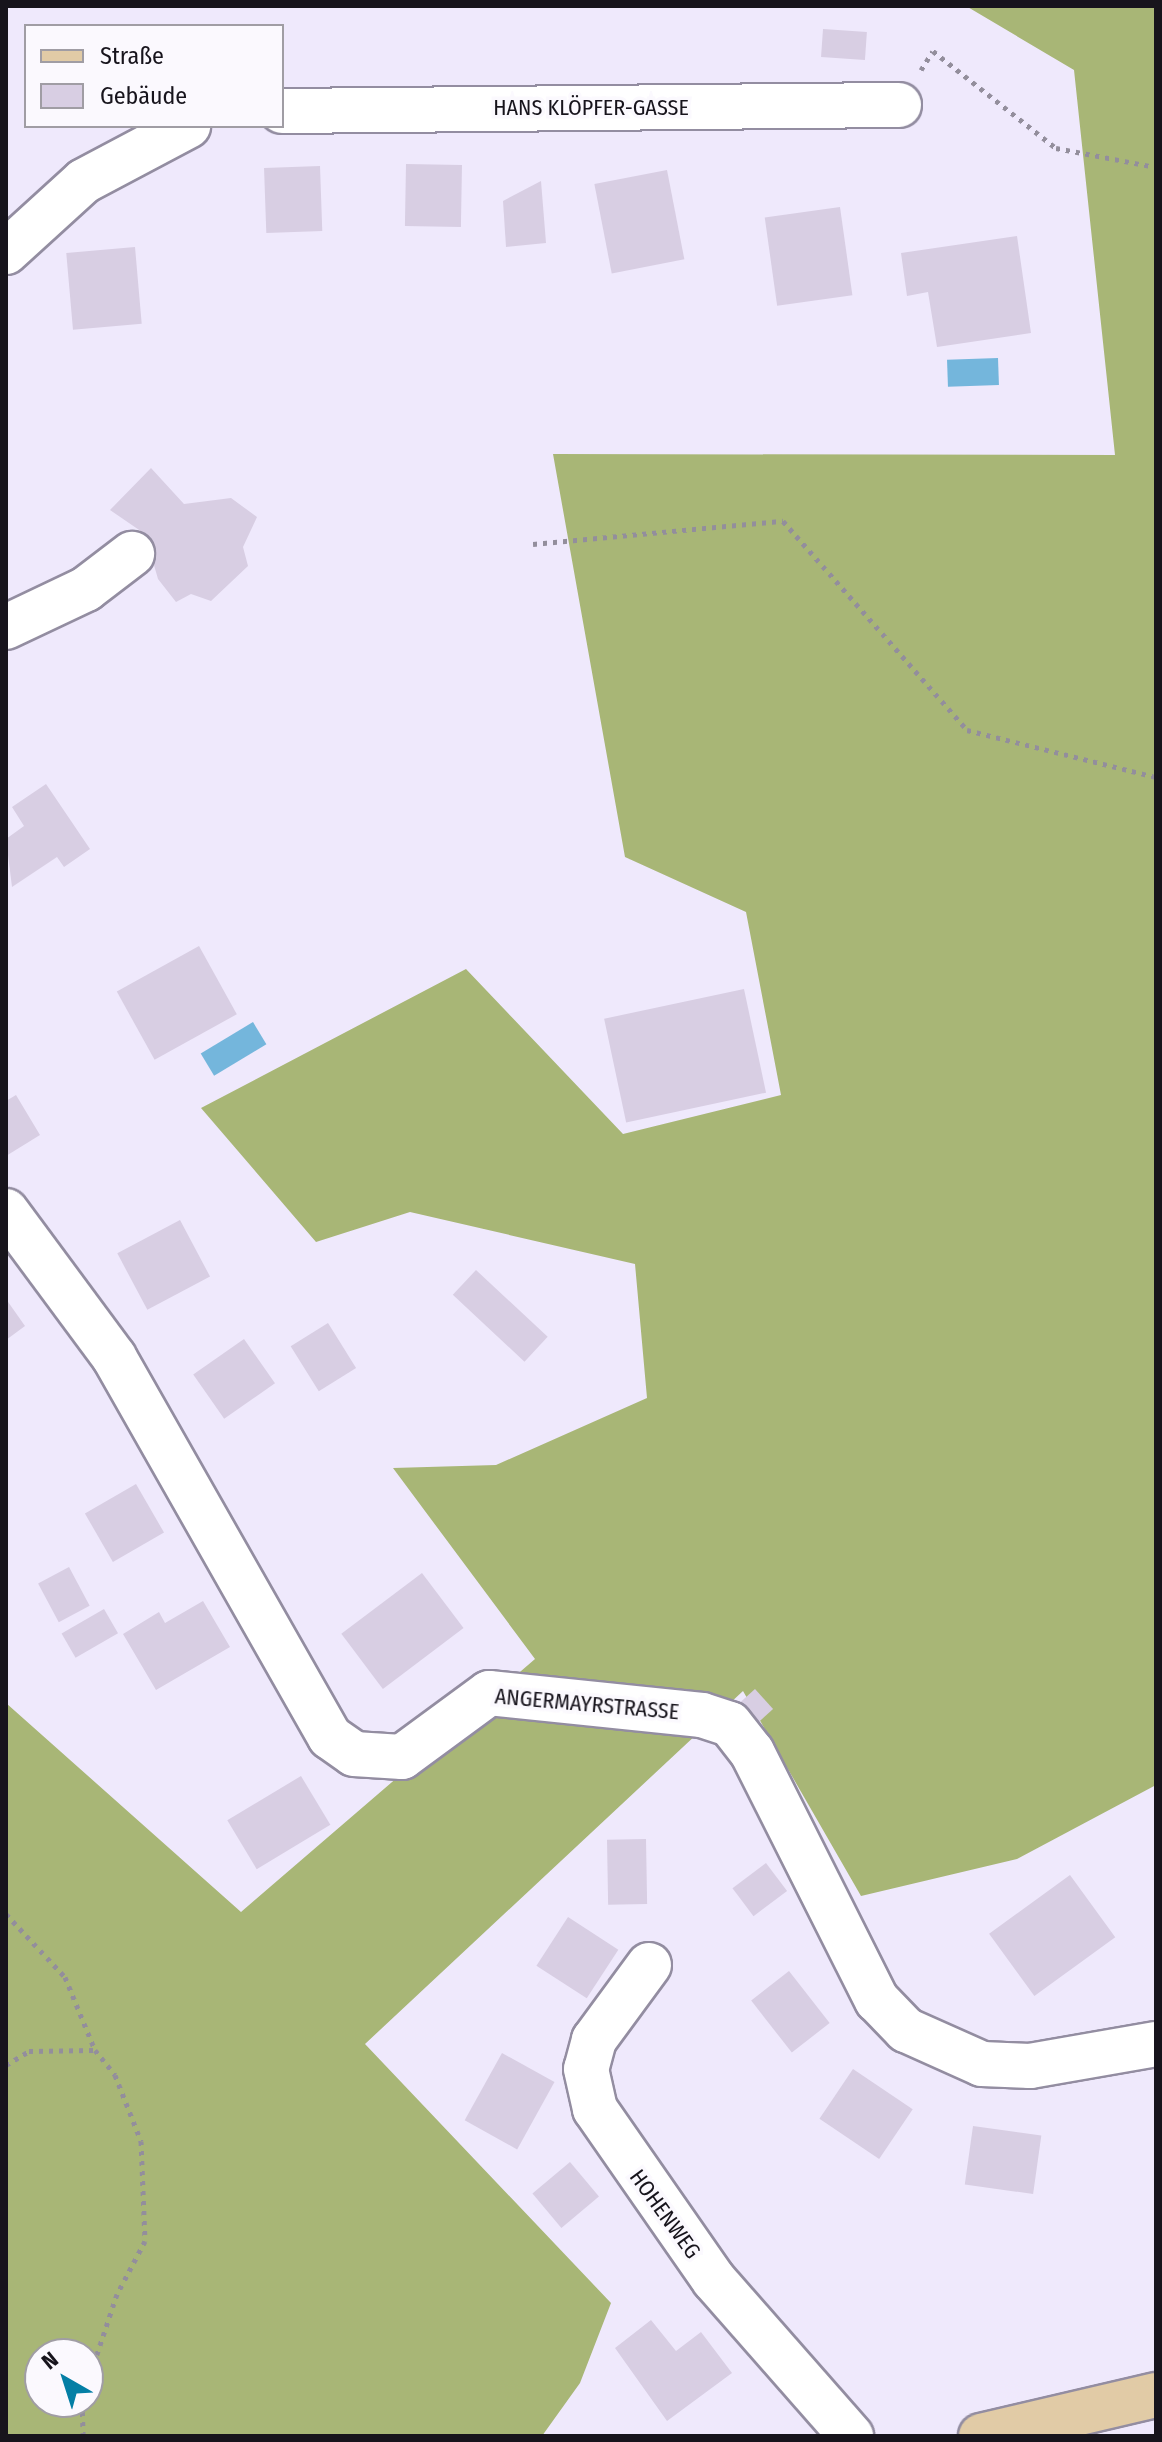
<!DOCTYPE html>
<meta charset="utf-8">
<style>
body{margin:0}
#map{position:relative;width:1162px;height:2442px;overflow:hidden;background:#efe9fc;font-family:"Fira Sans Condensed",sans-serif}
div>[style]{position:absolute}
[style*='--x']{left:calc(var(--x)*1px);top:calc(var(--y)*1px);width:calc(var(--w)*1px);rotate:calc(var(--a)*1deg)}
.forest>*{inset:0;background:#a8b676}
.water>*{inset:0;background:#74b6dc;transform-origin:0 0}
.building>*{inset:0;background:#d8cee3;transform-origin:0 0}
.path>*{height:5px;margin-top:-2.5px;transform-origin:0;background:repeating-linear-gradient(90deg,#938e9c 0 4px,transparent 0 10px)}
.roads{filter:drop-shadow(2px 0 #938da1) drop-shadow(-2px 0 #938da1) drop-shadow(0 2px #938da1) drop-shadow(0 -2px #938da1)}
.minor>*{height:44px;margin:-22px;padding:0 22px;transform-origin:22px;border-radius:22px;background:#fff}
.major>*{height:44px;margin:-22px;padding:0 22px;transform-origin:22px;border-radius:22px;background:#e1cba6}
span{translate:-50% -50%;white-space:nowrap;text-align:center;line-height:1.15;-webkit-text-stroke:7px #fbf9fe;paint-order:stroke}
.street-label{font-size:22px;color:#17141c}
.frame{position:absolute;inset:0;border:8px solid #17141c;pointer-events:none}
.legend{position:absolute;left:24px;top:24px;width:260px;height:104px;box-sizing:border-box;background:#fbf9fe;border:2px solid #a09da4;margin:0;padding:10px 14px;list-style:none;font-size:24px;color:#17141c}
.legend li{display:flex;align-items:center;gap:16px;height:40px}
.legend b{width:40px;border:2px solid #a09da4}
.north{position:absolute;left:24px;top:2338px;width:80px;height:80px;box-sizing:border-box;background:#fbf9fe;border:2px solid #a09da4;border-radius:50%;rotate:321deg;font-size:22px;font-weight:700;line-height:32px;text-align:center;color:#17141c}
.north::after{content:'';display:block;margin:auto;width:28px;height:36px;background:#047fa5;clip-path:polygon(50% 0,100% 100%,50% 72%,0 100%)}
</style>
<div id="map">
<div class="forest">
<div style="clip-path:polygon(evenodd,966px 6px,1156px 6px,1156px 1785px,1017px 1859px,861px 1896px,743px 1691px,365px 2044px,611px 2303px,580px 2383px,542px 2436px,6px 2436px,6px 1703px,241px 1912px,535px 1659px,393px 1468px,496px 1465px,647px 1398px,635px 1264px,410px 1212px,316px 1242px,201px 1108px,466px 969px,623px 1134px,781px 1095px,746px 912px,625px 857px,553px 454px,1115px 455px,1074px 70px,966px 6px,40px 2354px,88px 2354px,88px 2402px,40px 2402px,40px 2354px)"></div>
</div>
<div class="water">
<div style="left:998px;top:358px;width:27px;height:51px;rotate:88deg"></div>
<div style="left:253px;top:1022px;width:26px;height:61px;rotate:59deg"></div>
</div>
<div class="building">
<div style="left:823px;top:29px;width:44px;height:28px;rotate:4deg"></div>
<div style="left:406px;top:164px;width:56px;height:62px;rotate:1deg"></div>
<div style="left:320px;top:166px;width:65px;height:56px;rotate:88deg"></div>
<div style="left:667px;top:170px;width:91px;height:74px;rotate:79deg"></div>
<div style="clip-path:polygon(541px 181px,546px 243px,506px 247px,503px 201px)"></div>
<div style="left:840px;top:207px;width:89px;height:76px;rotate:82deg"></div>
<div style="clip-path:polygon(1017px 236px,1031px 333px,937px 347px,928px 292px,907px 296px,901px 253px)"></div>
<div style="left:135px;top:247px;width:77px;height:69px;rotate:85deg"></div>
<div style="clip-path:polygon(151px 468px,184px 504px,231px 498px,257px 517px,243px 547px,248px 566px,211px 601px,191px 594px,176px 602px,158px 579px,145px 534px,110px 510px)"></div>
<div style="clip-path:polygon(46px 784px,90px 849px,64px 867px,57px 857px,12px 887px,6px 839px,24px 826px,12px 807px)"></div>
<div style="left:199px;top:946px;width:78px;height:94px;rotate:61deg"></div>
<div style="left:744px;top:989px;width:106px;height:143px;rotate:78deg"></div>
<div style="clip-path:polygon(16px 1095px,40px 1135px,6px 1156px,6px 1101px)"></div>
<div style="left:180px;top:1220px;width:64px;height:71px;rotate:62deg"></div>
<div style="left:476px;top:1270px;width:98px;height:34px;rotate:43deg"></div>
<div style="clip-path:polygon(6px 1299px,25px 1326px,6px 1340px)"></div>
<div style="left:328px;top:1323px;width:53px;height:44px;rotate:58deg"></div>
<div style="left:244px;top:1339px;width:54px;height:62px;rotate:55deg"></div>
<div style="left:136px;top:1484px;width:56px;height:59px;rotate:60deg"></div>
<div style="left:69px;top:1567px;width:44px;height:35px;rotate:62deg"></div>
<div style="left:422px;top:1573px;width:69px;height:101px;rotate:53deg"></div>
<div style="clip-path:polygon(203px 1601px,230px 1647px,156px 1690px,123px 1634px,159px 1612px,165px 1623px)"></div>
<div style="left:104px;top:1609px;width:28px;height:49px;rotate:60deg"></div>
<div style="left:755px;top:1689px;width:27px;height:28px;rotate:48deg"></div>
<div style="left:301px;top:1776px;width:57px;height:86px;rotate:59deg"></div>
<div style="left:646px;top:1839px;width:65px;height:39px;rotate:89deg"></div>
<div style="left:766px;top:1863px;width:35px;height:42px;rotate:53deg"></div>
<div style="left:1070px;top:1875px;width:77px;height:100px;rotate:54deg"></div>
<div style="left:568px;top:1917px;width:60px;height:58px;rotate:33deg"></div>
<div style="left:789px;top:1971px;width:66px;height:48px;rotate:52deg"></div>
<div style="left:502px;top:2053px;width:60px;height:77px;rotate:29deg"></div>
<div style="left:853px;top:2069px;width:72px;height:60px;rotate:34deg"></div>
<div style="left:973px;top:2126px;width:69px;height:59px;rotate:8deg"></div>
<div style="left:570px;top:2162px;width:45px;height:49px;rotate:50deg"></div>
<div style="clip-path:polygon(651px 2320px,676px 2351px,701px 2332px,732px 2373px,667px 2421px,615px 2348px)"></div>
</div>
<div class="path">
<div style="--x:921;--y:70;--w:22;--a:-58"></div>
<div style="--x:933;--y:51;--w:157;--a:38.3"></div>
<div style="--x:1056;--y:148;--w:102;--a:10.8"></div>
<div style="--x:533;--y:544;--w:251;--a:-5.3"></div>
<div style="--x:783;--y:521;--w:278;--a:48.6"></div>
<div style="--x:967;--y:730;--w:195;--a:14"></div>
<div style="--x:6;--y:1914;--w:86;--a:46.9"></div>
<div style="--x:65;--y:1977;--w:79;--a:67.7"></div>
<div style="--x:6;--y:2065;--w:27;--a:-31"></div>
<div style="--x:29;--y:2051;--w:66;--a:-0.9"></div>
<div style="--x:95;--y:2050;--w:32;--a:51"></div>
<div style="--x:115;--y:2075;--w:71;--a:68.5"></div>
<div style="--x:141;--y:2141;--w:100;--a:87.7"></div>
<div style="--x:145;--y:2241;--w:60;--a:117.8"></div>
<div style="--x:117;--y:2294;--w:92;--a:108.4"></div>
<div style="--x:82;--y:2402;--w:34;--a:88"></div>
</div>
<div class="roads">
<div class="minor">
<div style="--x:282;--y:111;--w:617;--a:-0.56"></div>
<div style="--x:6;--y:252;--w:105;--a:-42.3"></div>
<div style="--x:84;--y:181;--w:118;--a:-27.9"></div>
<div style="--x:6;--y:627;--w:89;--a:-25.4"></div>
<div style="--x:86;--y:589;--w:58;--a:-37.3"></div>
<div style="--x:6;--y:1211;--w:182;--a:53.5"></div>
<div style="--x:114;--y:1357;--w:437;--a:60.4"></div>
<div style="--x:330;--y:1737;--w:29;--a:35"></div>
<div style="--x:354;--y:1754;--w:48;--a:3.6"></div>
<div style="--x:402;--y:1757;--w:108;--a:-36.3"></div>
<div style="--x:489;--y:1693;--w:214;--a:5.9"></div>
<div style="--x:702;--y:1715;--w:29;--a:18"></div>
<div style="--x:730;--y:1724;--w:36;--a:52"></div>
<div style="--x:752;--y:1752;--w:278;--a:63.3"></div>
<div style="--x:877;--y:2000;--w:42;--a:46"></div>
<div style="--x:906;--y:2030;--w:83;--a:24.1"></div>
<div style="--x:982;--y:2064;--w:48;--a:2.4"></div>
<div style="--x:1030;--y:2066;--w:128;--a:-9.9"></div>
<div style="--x:649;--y:1965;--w:93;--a:126.3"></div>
<div style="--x:594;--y:2040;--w:30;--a:105"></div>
<div style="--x:586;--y:2069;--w:41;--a:77.3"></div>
<div style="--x:595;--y:2109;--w:208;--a:55.2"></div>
<div style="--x:714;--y:2280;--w:208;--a:48.7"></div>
</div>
<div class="major">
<div style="--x:981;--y:2436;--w:180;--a:-13.2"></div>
</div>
</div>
<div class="street-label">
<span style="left:591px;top:108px">HANS KLÖPFER-GASSE</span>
<span style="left:587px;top:1704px;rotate:5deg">ANGERMAYRSTRASSE</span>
<span style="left:665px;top:2214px;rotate:54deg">HOHENWEG</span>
</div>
<div class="frame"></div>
<ul class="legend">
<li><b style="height:10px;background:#e1cba6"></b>Straße</li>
<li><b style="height:22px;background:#d8cee3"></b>Gebäude</li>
</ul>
<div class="north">N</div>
</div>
